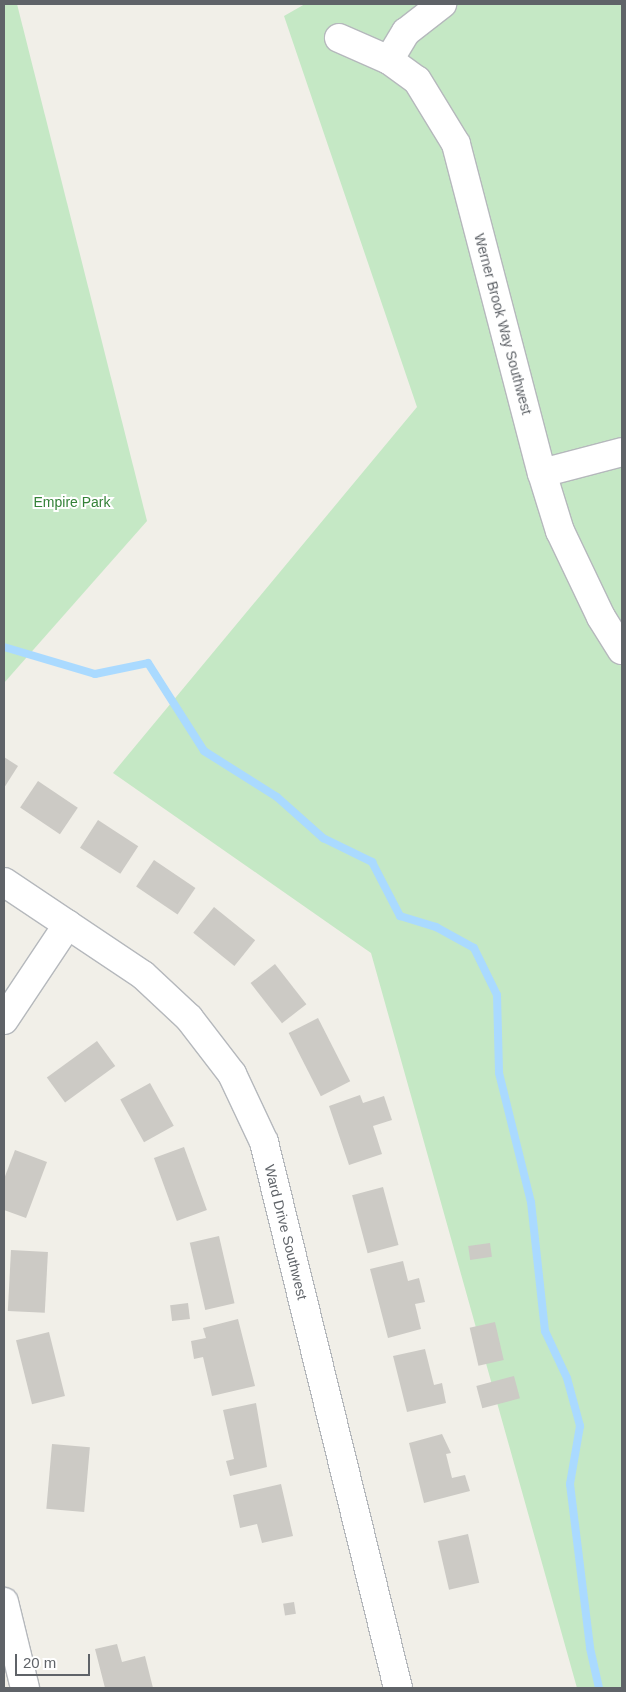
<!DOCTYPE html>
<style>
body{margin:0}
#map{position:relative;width:626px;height:1692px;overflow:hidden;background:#f1efe8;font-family:Helvetica,sans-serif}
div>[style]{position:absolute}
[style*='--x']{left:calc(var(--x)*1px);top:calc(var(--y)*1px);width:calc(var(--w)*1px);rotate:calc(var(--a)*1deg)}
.green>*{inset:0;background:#c5e8c5}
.stream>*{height:8px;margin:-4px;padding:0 4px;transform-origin:4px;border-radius:4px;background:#aadaff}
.building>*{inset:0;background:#cccac5;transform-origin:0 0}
.roads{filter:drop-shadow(1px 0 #b5b8bc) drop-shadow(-1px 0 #b5b8bc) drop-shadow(0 1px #b5b8bc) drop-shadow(0 -1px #b5b8bc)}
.minor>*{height:28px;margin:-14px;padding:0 14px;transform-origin:14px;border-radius:14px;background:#fff}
span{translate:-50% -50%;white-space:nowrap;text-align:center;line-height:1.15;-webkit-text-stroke:4px #fff;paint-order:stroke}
.street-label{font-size:14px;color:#5f6368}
.park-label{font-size:14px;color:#348238}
.frame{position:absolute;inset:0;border:5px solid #5f6368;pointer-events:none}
.scale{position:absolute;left:15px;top:1654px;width:75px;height:22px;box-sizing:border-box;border:2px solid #5f6368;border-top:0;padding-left:6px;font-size:15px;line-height:18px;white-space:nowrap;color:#5f6368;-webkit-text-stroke:4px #fff;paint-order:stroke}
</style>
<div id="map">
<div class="green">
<div style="clip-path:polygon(4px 4px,17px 4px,147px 521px,4px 683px)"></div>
<div style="clip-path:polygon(305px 4px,622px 4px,622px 1688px,577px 1688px,371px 953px,113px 773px,417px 407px,284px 16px)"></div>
</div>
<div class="stream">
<div style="--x:4;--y:647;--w:95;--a:16.5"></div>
<div style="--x:95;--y:674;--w:54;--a:-11.7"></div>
<div style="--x:148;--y:663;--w:104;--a:57.5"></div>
<div style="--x:204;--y:751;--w:86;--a:32.2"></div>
<div style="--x:277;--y:797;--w:62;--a:41.7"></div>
<div style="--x:323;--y:838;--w:55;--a:26.1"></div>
<div style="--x:372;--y:862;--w:61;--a:62.6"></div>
<div style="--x:400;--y:916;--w:38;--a:17"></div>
<div style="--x:436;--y:927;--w:43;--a:28.9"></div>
<div style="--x:474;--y:948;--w:52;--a:63.9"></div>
<div style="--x:497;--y:995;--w:78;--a:88.5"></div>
<div style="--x:499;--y:1073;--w:133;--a:76.1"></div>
<div style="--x:531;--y:1202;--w:130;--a:83.8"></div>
<div style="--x:545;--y:1331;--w:52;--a:64.9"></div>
<div style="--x:567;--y:1378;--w:50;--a:74.8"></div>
<div style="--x:580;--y:1426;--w:59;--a:99.8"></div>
<div style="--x:570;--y:1484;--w:165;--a:83"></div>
<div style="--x:590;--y:1648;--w:41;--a:77.3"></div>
</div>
<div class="building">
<div style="clip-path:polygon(4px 757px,18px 766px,4px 788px)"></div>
<div style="left:38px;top:781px;width:48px;height:32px;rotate:34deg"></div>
<div style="left:98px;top:820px;width:48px;height:33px;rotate:33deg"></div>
<div style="left:154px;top:860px;width:50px;height:32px;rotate:34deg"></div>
<div style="left:214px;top:907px;width:53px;height:33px;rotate:39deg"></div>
<div style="left:275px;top:964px;width:51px;height:31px;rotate:52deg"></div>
<div style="left:318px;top:1018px;width:71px;height:33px;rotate:63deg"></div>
<div style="left:97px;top:1041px;width:31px;height:62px;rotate:54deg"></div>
<div style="left:150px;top:1083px;width:49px;height:34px;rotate:61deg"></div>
<div style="clip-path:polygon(360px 1095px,363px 1103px,384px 1096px,392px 1120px,373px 1126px,382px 1154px,349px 1165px,329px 1106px)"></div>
<div style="left:184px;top:1147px;width:67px;height:32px;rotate:70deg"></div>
<div style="clip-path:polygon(15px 1150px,47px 1162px,26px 1218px,4px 1210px,4px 1179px)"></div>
<div style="left:383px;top:1187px;width:60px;height:32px;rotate:75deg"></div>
<div style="left:219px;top:1236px;width:69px;height:30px;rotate:77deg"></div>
<div style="left:490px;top:1243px;width:14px;height:22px;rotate:82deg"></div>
<div style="left:11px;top:1250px;width:37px;height:61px;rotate:3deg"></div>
<div style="clip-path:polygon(403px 1261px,408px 1281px,419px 1278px,425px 1302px,415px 1304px,421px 1329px,388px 1338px,370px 1269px)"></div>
<div style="left:188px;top:1303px;width:16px;height:18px;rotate:83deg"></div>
<div style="clip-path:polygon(238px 1319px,255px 1386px,212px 1396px,203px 1357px,194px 1359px,191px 1341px,206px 1338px,203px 1328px)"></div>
<div style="left:495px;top:1322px;width:39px;height:26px;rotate:77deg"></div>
<div style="left:49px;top:1332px;width:66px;height:34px;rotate:76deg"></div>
<div style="clip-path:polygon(425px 1349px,434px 1385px,442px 1383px,446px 1403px,407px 1412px,393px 1356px)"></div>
<div style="left:514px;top:1376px;width:23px;height:39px;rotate:75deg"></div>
<div style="clip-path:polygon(256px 1403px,267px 1467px,230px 1476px,226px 1461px,234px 1459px,223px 1410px)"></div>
<div style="clip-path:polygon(442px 1434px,451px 1453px,446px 1454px,452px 1478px,465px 1475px,470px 1491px,424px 1503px,409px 1443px)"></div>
<div style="left:52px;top:1444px;width:38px;height:65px;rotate:5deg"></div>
<div style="clip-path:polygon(281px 1484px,293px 1536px,262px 1543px,257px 1524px,240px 1528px,233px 1495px)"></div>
<div style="left:468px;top:1534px;width:50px;height:31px;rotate:77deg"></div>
<div style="left:294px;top:1602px;width:12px;height:11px;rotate:81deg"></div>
<div style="clip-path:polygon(117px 1644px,122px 1662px,145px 1656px,153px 1688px,105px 1688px,95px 1649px)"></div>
</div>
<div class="roads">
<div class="minor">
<div style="--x:339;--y:38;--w:55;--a:23.7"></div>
<div style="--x:389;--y:60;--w:34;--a:36"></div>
<div style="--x:417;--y:80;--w:75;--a:58.6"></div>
<div style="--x:456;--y:144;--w:340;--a:75.4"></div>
<div style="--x:542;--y:473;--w:61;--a:72.8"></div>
<div style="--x:560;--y:531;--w:95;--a:64.5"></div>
<div style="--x:601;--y:617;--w:39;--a:58"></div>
<div style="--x:389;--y:60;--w:33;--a:-59"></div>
<div style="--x:406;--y:32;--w:46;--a:-37.9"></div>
<div style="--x:542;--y:473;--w:83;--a:-14.7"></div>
<div style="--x:4;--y:882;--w:167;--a:33.8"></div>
<div style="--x:143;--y:975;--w:63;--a:43.1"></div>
<div style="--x:189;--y:1018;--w:71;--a:52.5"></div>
<div style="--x:232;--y:1074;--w:75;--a:64.8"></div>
<div style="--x:264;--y:1142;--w:562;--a:76.21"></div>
<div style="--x:4;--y:1020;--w:115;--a:-56.3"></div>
<div style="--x:4;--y:1602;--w:89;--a:76.3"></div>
</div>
</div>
<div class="street-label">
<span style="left:503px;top:324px;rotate:75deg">Werner Brook Way Southwest</span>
<span style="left:286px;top:1232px;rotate:76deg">Ward Drive Southwest</span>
</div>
<div class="park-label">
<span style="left:72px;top:502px">Empire Park</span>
</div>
<div class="frame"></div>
<div class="scale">20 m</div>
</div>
